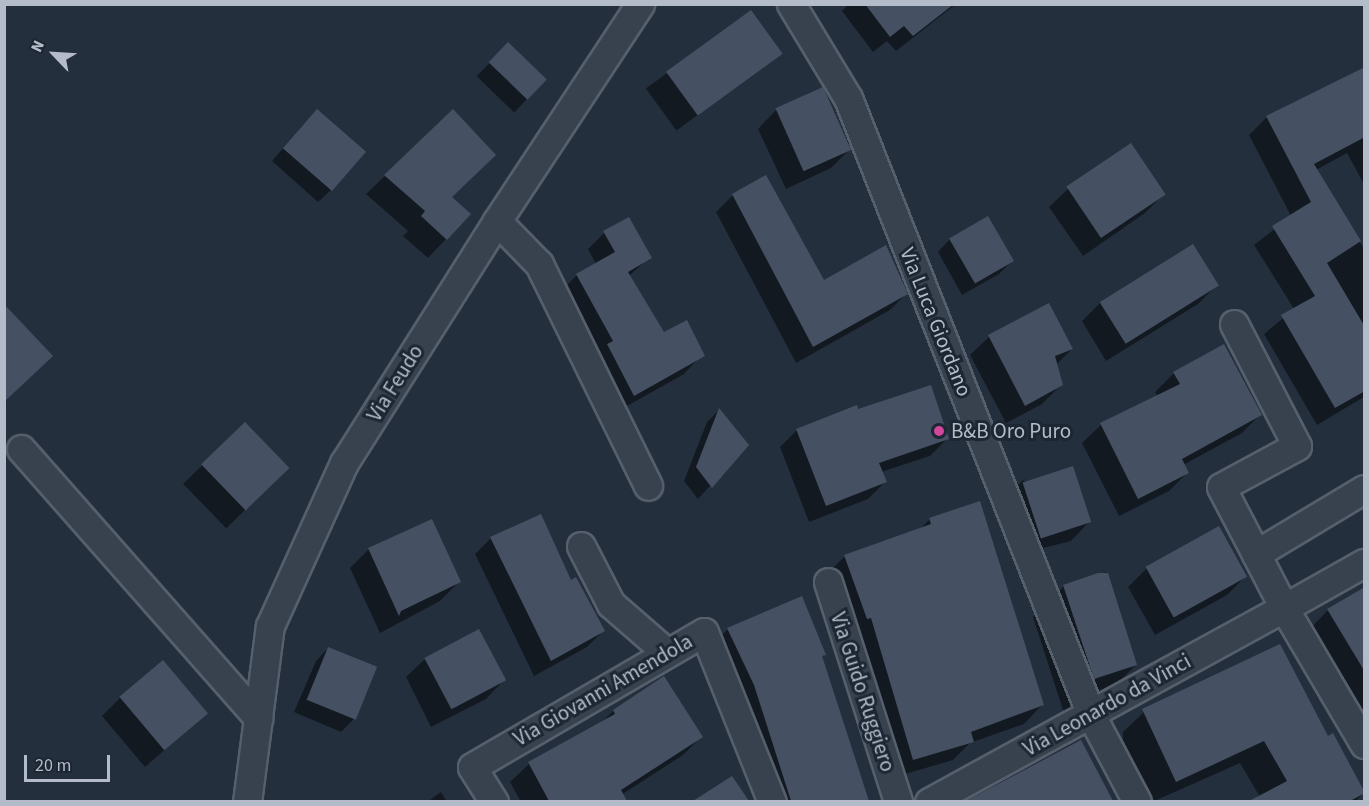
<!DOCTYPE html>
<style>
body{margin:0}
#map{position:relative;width:1369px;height:806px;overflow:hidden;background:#242f3e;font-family:"Source Sans 3",sans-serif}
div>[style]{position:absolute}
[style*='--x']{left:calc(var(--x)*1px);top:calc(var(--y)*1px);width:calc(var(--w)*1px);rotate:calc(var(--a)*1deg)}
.shadow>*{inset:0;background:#0007;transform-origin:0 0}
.building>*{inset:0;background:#455162;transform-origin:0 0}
.roads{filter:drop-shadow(2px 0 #565f6c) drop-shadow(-2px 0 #565f6c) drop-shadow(0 2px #565f6c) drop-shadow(0 -2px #565f6c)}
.minor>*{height:27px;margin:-13.5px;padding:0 13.5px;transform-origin:13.5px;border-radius:13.5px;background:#38414e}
.dots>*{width:16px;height:16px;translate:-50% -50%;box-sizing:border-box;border:3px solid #1d2633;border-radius:50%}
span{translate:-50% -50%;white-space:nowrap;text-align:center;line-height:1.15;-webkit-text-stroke:6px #1d2633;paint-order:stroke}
.street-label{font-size:21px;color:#b4bcc9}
.poi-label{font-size:21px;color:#b4bcc9}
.left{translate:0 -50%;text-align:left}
.frame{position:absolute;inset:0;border:6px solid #b4bcc9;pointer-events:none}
.north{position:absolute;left:24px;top:24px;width:60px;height:60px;-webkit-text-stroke:4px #1d2633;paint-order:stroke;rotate:295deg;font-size:16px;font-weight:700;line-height:24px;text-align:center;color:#b4bcc9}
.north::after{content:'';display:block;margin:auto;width:21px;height:27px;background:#b4bcc9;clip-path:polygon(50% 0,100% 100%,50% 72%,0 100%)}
.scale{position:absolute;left:24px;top:755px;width:86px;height:27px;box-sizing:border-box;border:3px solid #b4bcc9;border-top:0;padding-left:8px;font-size:18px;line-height:21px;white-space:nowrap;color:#b4bcc9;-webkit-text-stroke:4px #1d2633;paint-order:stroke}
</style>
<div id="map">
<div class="shadow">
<div style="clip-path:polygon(849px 4px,956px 4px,896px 51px,887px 41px,873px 52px,842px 11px)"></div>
<div style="left:751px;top:12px;width:52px;height:130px;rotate:54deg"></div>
<div style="left:508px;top:44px;width:52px;height:45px;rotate:44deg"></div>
<div style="clip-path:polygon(1364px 69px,1364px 184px,1347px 153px,1316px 170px,1364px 249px,1364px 397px,1317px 425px,1264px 334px,1294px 309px,1254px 245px,1291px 216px,1249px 135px,1267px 117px)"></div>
<div style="clip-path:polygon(822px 89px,850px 149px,831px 168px,786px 189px,758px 129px,776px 110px)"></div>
<div style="clip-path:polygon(453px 111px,446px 239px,428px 258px,403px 236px,408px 231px,366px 194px)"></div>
<div style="clip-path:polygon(304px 124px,331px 190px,318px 202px,272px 161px)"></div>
<div style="clip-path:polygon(765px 177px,823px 282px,906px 294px,890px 310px,796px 363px,716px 212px,732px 196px)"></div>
<div style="clip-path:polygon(1068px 189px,1164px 194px,1145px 213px,1083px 256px,1049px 207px)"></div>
<div style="clip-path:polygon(604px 233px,650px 257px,629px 276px,664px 334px,700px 357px,684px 374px,618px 411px,561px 291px,577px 275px,596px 264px,588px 249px)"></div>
<div style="clip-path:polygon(950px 239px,1012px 261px,999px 274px,962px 295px,938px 252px)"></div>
<div style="clip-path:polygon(1217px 285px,1198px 304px,1106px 361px,1082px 321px,1100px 303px)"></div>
<div style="clip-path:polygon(989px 337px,1072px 349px,1056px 365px,1061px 385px,1042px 404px,1006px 423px,970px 355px)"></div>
<div style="clip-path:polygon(1174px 373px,1261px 414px,1242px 433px,1183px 465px,1187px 473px,1169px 491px,1119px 516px,1082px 443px,1101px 425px,1158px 397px,1155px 392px)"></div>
<div style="clip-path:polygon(719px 410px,747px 445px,698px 499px,684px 481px,707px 422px)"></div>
<div style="clip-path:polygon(858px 411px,947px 439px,930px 456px,881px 472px,885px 482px,868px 499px,809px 522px,780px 447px,797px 430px)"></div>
<div style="left:245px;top:424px;width:62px;height:86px;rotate:46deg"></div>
<div style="clip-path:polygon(1023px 480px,1089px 522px,1071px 541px,1019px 554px,1004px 499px)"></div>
<div style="clip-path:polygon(930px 519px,1042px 705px,1024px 724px,970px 743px,953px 760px,895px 777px,826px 575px,845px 556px,919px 530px)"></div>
<div style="clip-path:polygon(431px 521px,459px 582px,440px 601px,380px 633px,350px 568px,369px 549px)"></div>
<div style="clip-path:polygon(491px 538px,570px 583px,603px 631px,587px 647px,534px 676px,475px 554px)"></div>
<div style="clip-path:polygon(1147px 568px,1246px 576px,1227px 595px,1155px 635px,1128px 587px)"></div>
<div style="clip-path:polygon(1106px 572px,1136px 665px,1104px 696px,1063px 710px,1033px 617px,1064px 586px)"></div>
<div style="clip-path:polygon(1364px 589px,1364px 728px,1307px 632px,1328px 610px)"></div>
<div style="clip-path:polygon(728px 629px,824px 654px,821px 657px,868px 801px,756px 802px,728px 711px,702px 655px)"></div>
<div style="clip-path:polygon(328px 648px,354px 719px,341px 732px,294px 712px,316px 661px)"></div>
<div style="clip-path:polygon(425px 659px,504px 680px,486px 699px,431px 727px,406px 677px)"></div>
<div style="clip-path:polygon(120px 698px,206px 714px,145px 767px,102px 716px)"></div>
<div style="clip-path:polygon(1147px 709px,1327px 738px,1332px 735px,1364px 792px,1355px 802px,1252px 802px,1260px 797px,1240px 763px,1152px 802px,1123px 740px,1123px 732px)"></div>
<div style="clip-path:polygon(613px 711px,701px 737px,683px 755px,621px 795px,619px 802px,521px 802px,510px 782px,529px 764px,600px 724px)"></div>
<div style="clip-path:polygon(1080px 742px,1108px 796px,1103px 802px,969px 802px)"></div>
<div style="clip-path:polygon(732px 778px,747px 802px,696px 802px)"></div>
<div style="clip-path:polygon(441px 792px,447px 802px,427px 802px)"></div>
</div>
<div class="building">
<div style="clip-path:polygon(865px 4px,954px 4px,913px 36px,904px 26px,890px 37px)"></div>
<div style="left:751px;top:10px;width:54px;height:105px;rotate:54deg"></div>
<div style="left:508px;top:42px;width:54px;height:28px;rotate:44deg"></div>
<div style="clip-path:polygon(1365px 67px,1365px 137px,1314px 164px,1361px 241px,1327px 263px,1365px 327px,1365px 391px,1335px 408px,1281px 315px,1315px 296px,1272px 226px,1311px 202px,1266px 116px)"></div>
<div style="left:823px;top:87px;width:69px;height:52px;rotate:66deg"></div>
<div style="left:317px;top:109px;width:65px;height:52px;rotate:41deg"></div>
<div style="clip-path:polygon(453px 109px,496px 155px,452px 197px,471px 214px,447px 240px,421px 216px,425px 211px,384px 175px)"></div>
<div style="left:1131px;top:143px;width:62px;height:78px;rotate:56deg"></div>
<div style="clip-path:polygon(766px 175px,824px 280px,886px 245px,908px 294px,813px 347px,732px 194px)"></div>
<div style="left:988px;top:216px;width:52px;height:45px;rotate:60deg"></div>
<div style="clip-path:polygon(629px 217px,652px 258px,628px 272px,664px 332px,687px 320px,705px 356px,634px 396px,607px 344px,613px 341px,576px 274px,615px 252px,603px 231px)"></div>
<div style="left:1193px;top:244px;width:49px;height:110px;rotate:58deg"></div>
<div style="clip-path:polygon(1049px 303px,1073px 349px,1055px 356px,1063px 385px,1025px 406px,988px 335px)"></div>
<div style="clip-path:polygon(4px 304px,53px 356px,4px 402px)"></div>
<div style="clip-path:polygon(1224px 344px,1262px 415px,1182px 459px,1189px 473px,1138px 499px,1100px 423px,1180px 384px,1173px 372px)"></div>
<div style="clip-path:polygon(931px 385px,949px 439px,879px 463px,887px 482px,826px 506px,796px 429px,857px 405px,858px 409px)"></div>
<div style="clip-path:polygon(719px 408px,749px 445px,712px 488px,696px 467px)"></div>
<div style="left:245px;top:422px;width:64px;height:61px;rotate:46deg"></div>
<div style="left:1073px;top:466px;width:59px;height:53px;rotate:72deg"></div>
<div style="clip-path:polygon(980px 501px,1044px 705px,971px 732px,974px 742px,913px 760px,871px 618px,867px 619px,844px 555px,931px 524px,929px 518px)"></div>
<div style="clip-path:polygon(541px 514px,571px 580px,576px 577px,605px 631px,551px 661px,490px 537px)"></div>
<div style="clip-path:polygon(432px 519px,461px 582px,401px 611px,399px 616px,368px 548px)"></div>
<div style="left:1219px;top:526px;width:58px;height:84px;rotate:61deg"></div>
<div style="clip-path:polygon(1098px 573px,1108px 573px,1137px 665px,1094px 679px,1063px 585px)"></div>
<div style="clip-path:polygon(1365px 587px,1365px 672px,1327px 609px)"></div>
<div style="clip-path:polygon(802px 596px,826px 655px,822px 656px,869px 801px,791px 801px,754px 685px,727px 628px)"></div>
<div style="left:479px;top:629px;width:58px;height:62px;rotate:62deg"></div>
<div style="clip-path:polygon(1280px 644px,1328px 736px,1333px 733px,1365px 793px,1350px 801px,1249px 801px,1287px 781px,1264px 741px,1176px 782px,1142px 709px)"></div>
<div style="left:328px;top:647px;width:53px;height:57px;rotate:22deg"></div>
<div style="left:163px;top:660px;width:70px;height:57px;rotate:50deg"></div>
<div style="clip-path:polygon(664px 676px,703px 737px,621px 790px,627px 801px,549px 801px,528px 762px,615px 714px,613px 710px)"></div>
<div style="clip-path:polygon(1081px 740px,1113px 801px,966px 801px)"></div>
<div style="clip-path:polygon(732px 776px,749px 801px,693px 801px)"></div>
</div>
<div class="roads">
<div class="minor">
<div style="--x:791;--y:4;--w:110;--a:58.8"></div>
<div style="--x:848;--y:98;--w:663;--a:68.5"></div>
<div style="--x:1091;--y:715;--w:98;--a:62.1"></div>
<div style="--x:497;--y:221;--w:60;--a:45.7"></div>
<div style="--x:539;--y:264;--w:247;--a:63.8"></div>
<div style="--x:1234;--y:324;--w:137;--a:62.7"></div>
<div style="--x:1297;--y:446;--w:86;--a:151.7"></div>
<div style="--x:1221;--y:487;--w:76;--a:62.4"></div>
<div style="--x:21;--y:449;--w:359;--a:48.6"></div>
<div style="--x:1364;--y:489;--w:126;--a:149"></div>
<div style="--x:1256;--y:554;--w:61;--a:62.6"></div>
<div style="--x:1284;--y:608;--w:92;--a:-29.4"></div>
<div style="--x:581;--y:546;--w:65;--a:62.7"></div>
<div style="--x:611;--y:604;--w:72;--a:41"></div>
<div style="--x:828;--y:582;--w:231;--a:72.3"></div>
<div style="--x:247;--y:802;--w:177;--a:-82.6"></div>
<div style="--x:270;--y:626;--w:179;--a:-65.6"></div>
<div style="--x:344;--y:463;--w:286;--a:-57.7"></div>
<div style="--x:497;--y:221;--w:260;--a:-56.6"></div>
<div style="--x:494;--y:802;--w:41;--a:-122.2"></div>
<div style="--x:472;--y:767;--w:268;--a:-30.2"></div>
<div style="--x:704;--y:632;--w:183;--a:68.2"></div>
<div style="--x:929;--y:802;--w:405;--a:-28.7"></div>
<div style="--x:1284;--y:608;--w:158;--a:59.5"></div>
</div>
</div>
<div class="dots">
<div style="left:939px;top:431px;background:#d1479c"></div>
</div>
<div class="street-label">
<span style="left:936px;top:322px;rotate:68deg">Via Luca Giordano</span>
<span style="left:395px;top:383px;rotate:-58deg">Via Feudo</span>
<span style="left:603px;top:690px;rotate:-30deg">Via Giovanni Amendola</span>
<span style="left:863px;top:692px;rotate:72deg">Via Guido Ruggiero</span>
<span style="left:1107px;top:705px;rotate:-29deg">Via Leonardo da Vinci</span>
</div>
<div class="poi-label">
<span class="left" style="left:951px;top:431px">B&amp;B Oro Puro</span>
</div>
<div class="frame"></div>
<div class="north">N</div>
<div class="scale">20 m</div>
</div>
